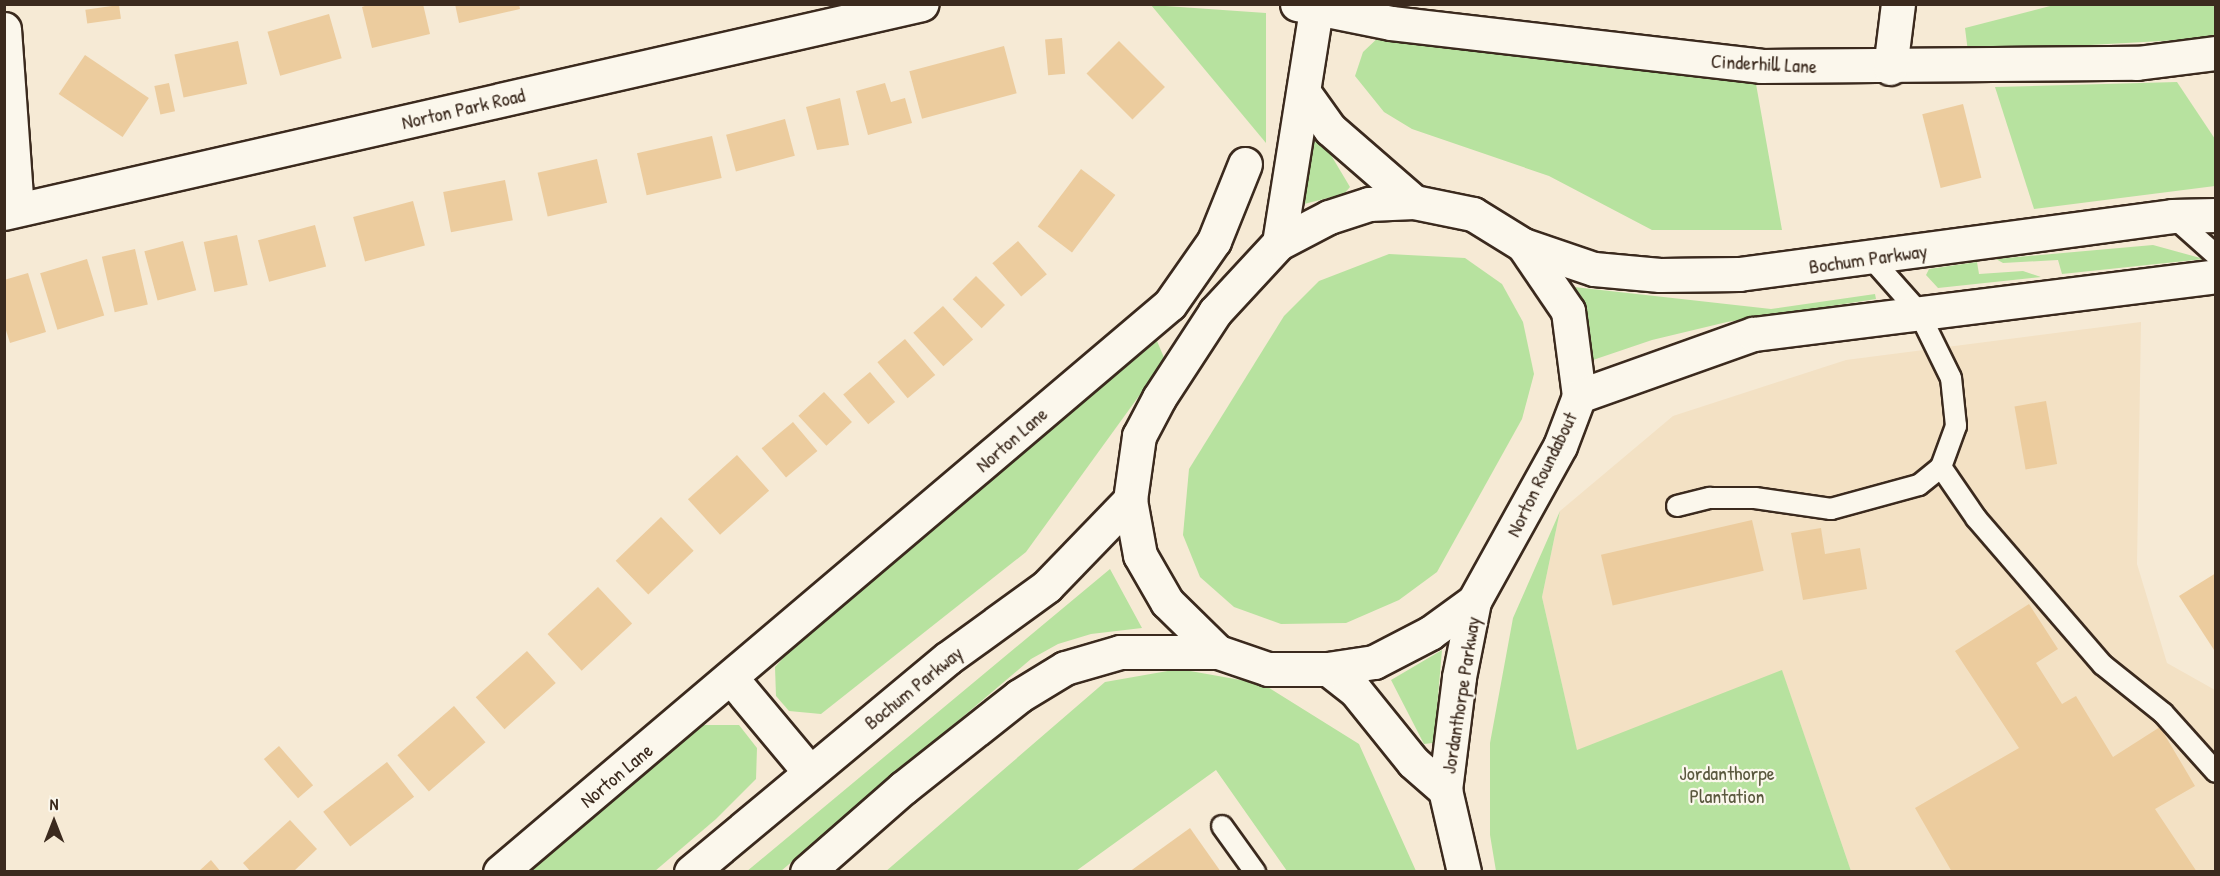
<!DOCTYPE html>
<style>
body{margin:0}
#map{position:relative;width:2220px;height:876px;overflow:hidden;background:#f6ead5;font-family:"Patrick Hand",sans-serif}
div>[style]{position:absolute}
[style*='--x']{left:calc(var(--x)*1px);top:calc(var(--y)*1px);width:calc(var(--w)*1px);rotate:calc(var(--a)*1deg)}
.built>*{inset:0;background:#f3e1c4}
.green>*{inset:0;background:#b7e29f}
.building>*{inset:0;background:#eccc9e;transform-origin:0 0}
.roads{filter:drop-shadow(2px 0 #3b2a1e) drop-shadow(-2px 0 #3b2a1e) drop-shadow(0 2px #3b2a1e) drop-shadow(0 -2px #3b2a1e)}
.lane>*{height:20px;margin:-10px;padding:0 10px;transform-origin:10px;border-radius:10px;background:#fbf7ec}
.street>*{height:33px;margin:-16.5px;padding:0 16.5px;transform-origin:16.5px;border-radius:16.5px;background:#fbf7ec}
.secondary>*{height:33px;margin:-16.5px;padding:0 16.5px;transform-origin:16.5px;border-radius:16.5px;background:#fbf7ec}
.highway>*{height:33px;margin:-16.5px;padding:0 16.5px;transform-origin:16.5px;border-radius:16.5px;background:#fbf7ec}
span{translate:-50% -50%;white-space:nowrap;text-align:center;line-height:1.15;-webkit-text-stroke:4.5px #fbf7ec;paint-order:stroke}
.street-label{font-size:20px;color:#3b2a1e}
.park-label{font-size:20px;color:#5a583e}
.frame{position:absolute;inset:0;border:6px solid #3b2a1e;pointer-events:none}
.north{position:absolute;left:24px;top:792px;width:60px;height:60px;-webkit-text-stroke:4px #fbf7ec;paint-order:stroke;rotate:0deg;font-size:16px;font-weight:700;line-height:24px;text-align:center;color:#3b2a1e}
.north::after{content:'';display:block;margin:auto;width:21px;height:27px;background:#3b2a1e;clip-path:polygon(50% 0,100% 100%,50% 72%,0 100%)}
</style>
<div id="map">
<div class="built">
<div style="clip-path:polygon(2141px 322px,2137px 564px,2167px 663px,2215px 690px,2215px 871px,1851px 871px,1782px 671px,1577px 751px,1542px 597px,1560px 511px,1673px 416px,1846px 360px)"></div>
</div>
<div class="green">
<div style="clip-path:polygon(1151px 5px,1266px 13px,1266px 143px)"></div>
<div style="clip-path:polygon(2054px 5px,2215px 5px,2215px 38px,1968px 52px,1965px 28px)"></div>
<div style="clip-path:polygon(1382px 34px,1756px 84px,1782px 230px,1652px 230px,1549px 176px,1412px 129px,1384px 112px,1355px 76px,1363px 52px)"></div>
<div style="clip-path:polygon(2177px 82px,2215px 139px,2215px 186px,2034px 209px,1995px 87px)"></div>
<div style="clip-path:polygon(1322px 140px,1350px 187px,1344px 194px,1304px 204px,1305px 145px)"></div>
<div style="clip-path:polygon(2153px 245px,2204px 259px,2062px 274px,2058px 260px,2003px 263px,1996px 259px)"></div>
<div style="clip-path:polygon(1389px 254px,1465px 258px,1502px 284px,1523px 322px,1534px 374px,1522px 419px,1437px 572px,1399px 600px,1346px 623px,1281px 624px,1234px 607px,1200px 577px,1183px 535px,1189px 469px,1284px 316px,1319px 281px)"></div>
<div style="clip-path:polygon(1977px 262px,1979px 274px,2023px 271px,2041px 277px,1938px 288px,1926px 275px,1929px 269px)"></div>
<div style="clip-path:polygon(1574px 287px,1771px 309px,1875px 294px,1876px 299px,1727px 322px,1652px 340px,1593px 360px,1588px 324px)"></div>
<div style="clip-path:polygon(1157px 341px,1165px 360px,1026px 552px,821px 714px,789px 711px,776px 696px,775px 667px,811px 628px)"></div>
<div style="clip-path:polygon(1560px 511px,1542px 597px,1577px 750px,1782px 670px,1851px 871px,1496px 871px,1490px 835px,1490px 743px,1513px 618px)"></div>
<div style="clip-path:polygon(1110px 569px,1142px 628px,1091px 634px,1058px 644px,1031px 659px,781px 871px,746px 872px)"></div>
<div style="clip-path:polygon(1442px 650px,1437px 708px,1441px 742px,1424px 744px,1391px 680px)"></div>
<div style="clip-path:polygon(1179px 669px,1263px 684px,1359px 744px,1416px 871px,1287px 871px,1216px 770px,1076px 871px,885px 872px,1105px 682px)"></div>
<div style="clip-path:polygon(700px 725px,739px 725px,757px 748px,756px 779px,716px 819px,655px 871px,529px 871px)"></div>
</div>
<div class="building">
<div style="clip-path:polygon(370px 4px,423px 4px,430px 34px,372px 48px,362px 7px)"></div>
<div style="clip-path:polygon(455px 4px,519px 4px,520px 9px,459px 23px)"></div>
<div style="left:119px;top:5px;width:14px;height:34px;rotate:82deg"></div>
<div style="left:329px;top:14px;width:46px;height:64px;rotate:74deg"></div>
<div style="left:1062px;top:38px;width:36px;height:17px;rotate:85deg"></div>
<div style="left:238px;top:41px;width:44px;height:65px;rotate:78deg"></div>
<div style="left:1119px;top:41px;width:65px;height:46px;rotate:45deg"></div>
<div style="left:1004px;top:46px;width:49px;height:98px;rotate:75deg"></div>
<div style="left:85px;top:55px;width:77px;height:47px;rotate:34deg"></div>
<div style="left:169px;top:83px;width:29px;height:15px;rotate:78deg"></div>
<div style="clip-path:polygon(885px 83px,891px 102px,905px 98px,912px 123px,868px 135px,856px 91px)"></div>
<div style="clip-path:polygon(840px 98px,849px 145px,817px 150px,806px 107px)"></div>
<div style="left:1963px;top:104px;width:76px;height:42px;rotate:76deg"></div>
<div style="left:785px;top:119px;width:38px;height:61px;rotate:75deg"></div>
<div style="left:712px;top:136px;width:43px;height:77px;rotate:77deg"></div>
<div style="left:597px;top:159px;width:45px;height:61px;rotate:77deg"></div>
<div style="left:1081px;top:169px;width:43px;height:72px;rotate:37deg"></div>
<div style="left:505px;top:180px;width:41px;height:63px;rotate:79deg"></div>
<div style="left:413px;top:201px;width:46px;height:62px;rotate:75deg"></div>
<div style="left:315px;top:225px;width:43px;height:59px;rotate:75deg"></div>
<div style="left:237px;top:235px;width:51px;height:34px;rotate:78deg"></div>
<div style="left:183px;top:241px;width:51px;height:40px;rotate:75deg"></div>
<div style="left:1018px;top:241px;width:44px;height:34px;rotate:49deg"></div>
<div style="left:135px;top:249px;width:57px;height:34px;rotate:77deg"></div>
<div style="left:87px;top:259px;width:59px;height:49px;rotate:73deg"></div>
<div style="clip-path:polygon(28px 273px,46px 332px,10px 343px,4px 324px,4px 280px)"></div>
<div style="left:976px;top:276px;width:41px;height:33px;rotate:45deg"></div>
<div style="left:943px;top:306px;width:45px;height:40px;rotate:48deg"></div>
<div style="left:905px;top:339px;width:47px;height:36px;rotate:50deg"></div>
<div style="left:870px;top:372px;width:39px;height:35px;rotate:50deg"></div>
<div style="left:824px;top:392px;width:41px;height:35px;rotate:47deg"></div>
<div style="left:2046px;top:401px;width:64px;height:32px;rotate:80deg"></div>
<div style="left:793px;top:422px;width:38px;height:41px;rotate:50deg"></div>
<div style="left:737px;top:455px;width:48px;height:66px;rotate:48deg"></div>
<div style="left:661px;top:517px;width:47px;height:63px;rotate:46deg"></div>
<div style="left:1752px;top:520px;width:52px;height:155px;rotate:77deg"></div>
<div style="clip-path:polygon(1821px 528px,1825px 554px,1860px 548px,1867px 589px,1803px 600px,1791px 533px)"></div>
<div style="clip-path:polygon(2216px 573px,2216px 653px,2179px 596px)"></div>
<div style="left:598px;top:587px;width:50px;height:69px;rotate:47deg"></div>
<div style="clip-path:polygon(2029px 604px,2058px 649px,2036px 663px,2062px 704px,2076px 696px,2113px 757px,2160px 727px,2195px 786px,2155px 809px,2197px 872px,1952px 872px,1915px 808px,2019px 748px,1955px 651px)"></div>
<div style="left:527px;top:651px;width:43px;height:69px;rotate:48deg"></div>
<div style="left:454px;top:706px;width:48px;height:75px;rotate:49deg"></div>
<div style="left:279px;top:746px;width:52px;height:20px;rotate:49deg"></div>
<div style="left:387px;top:762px;width:44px;height:81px;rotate:52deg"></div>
<div style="clip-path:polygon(290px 820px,317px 849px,293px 872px,251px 872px,243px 863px)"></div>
<div style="clip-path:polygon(1190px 828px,1221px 872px,1129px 872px)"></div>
<div style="clip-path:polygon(211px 860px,221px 872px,198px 872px)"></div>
</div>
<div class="roads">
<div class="lane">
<div style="--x:2172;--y:216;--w:59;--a:41.6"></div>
<div style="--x:1941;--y:467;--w:62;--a:55.5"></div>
<div style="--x:1976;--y:518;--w:194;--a:49.2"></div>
<div style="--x:2103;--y:665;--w:77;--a:38.7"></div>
<div style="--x:2163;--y:713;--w:79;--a:48.1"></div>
<div style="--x:1677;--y:506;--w:34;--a:-14"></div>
<div style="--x:1710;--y:498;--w:45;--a:0"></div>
<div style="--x:1755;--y:498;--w:77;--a:8.2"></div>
<div style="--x:1831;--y:509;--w:91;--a:-15.3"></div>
<div style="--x:1919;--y:485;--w:28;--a:-39"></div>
<div style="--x:1941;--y:467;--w:44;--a:-69.9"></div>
<div style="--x:1956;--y:426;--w:48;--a:-95.9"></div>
<div style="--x:1951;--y:378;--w:75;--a:-116.2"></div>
<div style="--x:1918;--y:311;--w:71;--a:-131.6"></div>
<div style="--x:1222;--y:826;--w:57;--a:54.3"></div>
</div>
<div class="street">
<div style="--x:1297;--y:4;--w:96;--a:11.4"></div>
<div style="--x:1391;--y:23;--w:372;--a:6.6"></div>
<div style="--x:1761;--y:66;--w:376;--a:-0.5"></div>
<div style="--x:2137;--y:63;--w:80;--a:-7.2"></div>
<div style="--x:4;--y:29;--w:180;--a:85.9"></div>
<div style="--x:1890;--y:68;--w:64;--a:-82.9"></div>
<div style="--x:4;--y:213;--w:941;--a:-12.83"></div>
<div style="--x:732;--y:679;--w:120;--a:50.1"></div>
<div style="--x:500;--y:872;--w:878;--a:-40.29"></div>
<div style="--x:1170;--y:304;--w:77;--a:-55.1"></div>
<div style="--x:1214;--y:241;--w:83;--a:-68.1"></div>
</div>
<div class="secondary">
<div style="--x:1305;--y:94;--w:43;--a:54.5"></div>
<div style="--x:1330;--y:129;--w:111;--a:41"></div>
<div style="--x:1279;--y:243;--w:242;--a:-81"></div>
<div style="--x:1328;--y:669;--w:34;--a:38"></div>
<div style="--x:1355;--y:690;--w:92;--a:51.1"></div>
<div style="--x:1413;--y:762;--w:43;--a:41.2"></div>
<div style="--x:1464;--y:872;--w:84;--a:-103"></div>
<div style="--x:1445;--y:790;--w:114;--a:-82.9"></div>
<div style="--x:1459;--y:677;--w:77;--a:-78.8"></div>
</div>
<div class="highway">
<div style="--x:1414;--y:202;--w:60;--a:11.5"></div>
<div style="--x:1473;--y:214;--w:59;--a:31.8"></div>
<div style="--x:1523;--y:245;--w:80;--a:55.7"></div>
<div style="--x:1568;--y:311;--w:86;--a:82.6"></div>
<div style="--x:1579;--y:396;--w:53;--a:110.8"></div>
<div style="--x:1560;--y:446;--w:177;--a:119"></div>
<div style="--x:1474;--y:601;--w:54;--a:144"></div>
<div style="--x:1430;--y:633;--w:63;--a:152.6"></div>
<div style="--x:1374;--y:662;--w:47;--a:171.3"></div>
<div style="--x:1328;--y:669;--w:60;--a:180"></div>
<div style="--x:1268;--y:669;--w:53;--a:-161.2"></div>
<div style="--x:1218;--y:652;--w:71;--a:-135.6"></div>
<div style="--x:1167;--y:602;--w:54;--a:-119.9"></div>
<div style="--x:1140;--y:555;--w:56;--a:-100.3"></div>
<div style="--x:1130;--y:500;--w:65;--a:-82"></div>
<div style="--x:1139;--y:436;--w:43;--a:-62.2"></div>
<div style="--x:1159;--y:398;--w:103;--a:-56.9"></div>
<div style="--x:1215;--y:312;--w:94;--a:-47.2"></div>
<div style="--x:1279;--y:243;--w:56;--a:-27.5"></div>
<div style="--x:1329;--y:217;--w:42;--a:-18"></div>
<div style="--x:1369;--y:204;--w:45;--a:-2.5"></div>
<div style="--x:1523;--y:245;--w:75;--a:18.7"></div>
<div style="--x:1594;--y:269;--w:66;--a:5.2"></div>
<div style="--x:1660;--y:275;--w:79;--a:-0.7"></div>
<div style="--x:1739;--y:274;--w:437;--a:-7.6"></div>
<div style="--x:2172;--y:216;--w:44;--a:-1.3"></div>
<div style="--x:1579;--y:396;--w:185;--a:-19.6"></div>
<div style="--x:1753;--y:334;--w:467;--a:-7.1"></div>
<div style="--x:691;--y:872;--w:334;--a:-39.8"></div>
<div style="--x:948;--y:658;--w:122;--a:-36"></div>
<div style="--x:1047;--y:586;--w:120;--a:-46"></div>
<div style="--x:807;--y:872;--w:128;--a:-41.2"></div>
<div style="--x:903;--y:788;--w:148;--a:-38.4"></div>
<div style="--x:1019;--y:696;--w:54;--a:-31.3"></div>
<div style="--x:1065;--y:668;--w:57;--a:-16.2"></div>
<div style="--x:1120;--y:652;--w:98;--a:0"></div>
</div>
</div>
<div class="street-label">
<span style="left:1764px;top:63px;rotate:3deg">Cinderhill Lane</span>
<span style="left:463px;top:108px;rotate:-13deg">Norton Park Road</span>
<span style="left:1868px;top:258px;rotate:-8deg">Bochum Parkway</span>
<span style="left:1011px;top:439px;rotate:-41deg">Norton Lane</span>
<span style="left:1541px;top:474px;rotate:-64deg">Norton Roundabout</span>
<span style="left:913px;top:687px;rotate:-39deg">Bochum Parkway</span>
<span style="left:1460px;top:695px;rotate:-81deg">Jordanthorpe Parkway</span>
<span style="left:616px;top:775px;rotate:-40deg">Norton Lane</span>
</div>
<div class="park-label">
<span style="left:1727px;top:784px">Jordanthorpe<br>Plantation</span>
</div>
<div class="frame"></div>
<div class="north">N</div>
</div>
